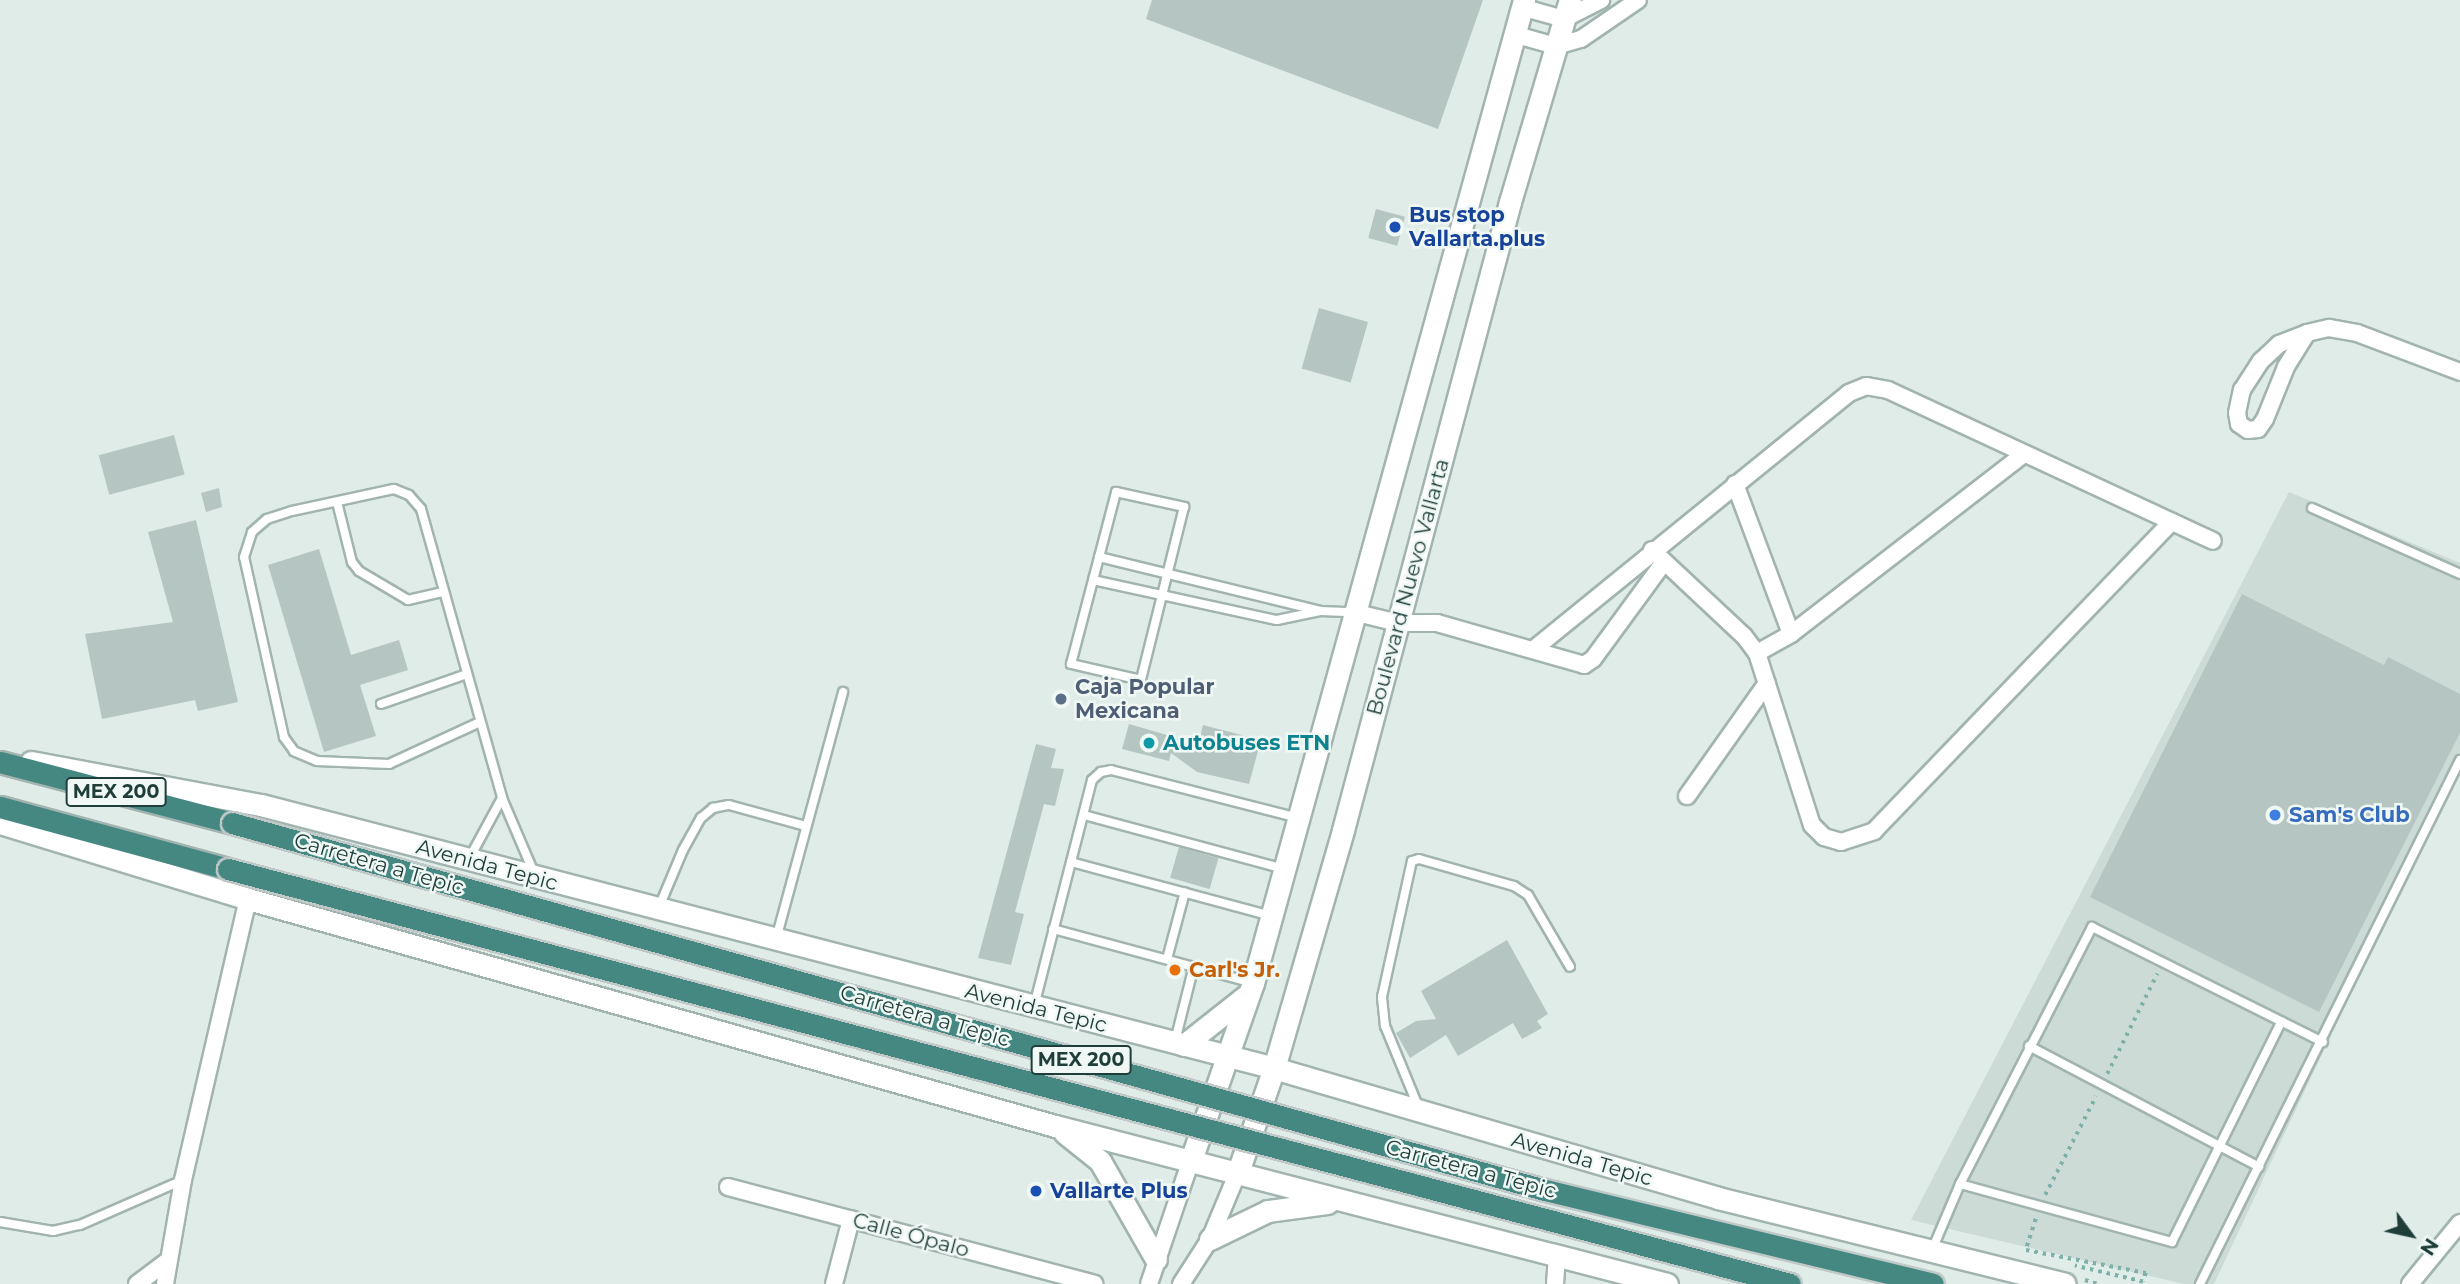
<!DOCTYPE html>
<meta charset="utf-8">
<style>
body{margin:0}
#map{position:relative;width:2460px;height:1284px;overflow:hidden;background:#dfece8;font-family:Montserrat,sans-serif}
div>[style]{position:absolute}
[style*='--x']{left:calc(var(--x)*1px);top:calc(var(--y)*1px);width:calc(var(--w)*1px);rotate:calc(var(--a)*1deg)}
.built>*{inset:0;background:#cddbd7}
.building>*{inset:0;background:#b5c6c2;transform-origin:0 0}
.path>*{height:3.5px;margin-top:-1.75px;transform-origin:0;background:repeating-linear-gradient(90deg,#7eb1a9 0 3.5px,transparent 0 8.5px)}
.roads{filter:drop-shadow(2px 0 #a2b4b0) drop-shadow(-2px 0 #a2b4b0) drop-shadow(0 2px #a2b4b0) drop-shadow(0 -2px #a2b4b0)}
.service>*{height:8px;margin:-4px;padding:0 4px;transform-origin:4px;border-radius:4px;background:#fff}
.minor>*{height:16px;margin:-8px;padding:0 8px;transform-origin:8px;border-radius:8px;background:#fff}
.secondary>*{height:21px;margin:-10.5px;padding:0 10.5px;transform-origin:10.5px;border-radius:10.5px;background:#fff}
.trunk>*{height:21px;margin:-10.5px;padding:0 10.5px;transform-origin:10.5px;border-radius:10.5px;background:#458882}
.bridges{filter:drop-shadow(2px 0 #c0c9c8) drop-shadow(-2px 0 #c0c9c8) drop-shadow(0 2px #c0c9c8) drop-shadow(0 -2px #c0c9c8)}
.trunk-bridge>*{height:21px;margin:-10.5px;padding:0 10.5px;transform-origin:10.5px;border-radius:10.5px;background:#458882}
.dots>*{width:19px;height:19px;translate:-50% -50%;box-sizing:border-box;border:4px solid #f0f8f5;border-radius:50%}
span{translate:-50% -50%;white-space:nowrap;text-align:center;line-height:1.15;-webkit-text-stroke:5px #f0f8f5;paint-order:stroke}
.shield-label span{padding:2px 5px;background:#f0f8f5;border:2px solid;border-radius:5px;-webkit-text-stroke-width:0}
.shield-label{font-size:19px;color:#1f3d39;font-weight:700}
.transit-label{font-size:21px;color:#164399;font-weight:700}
.left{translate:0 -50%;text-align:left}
.street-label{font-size:21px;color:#1f3d39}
.service-label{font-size:21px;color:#4e5e75;font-weight:700}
.culture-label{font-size:21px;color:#0d838f;font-weight:700}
.shop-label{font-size:21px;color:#366cbe;font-weight:700}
.food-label{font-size:21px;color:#c56008;font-weight:700}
.north{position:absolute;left:2376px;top:1200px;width:70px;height:70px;-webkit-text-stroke:5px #f0f8f5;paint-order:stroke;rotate:123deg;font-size:19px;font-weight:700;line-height:28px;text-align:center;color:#1f3d39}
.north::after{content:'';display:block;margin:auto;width:24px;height:32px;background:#1f3d39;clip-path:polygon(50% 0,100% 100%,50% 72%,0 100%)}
</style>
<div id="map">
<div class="built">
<div style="clip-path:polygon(2289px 492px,2460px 563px,2460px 760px,2214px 1284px,2184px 1284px,1911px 1220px)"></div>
</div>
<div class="building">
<div style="clip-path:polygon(1152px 0,1483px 0,1438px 129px,1146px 19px)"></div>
<div style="left:1376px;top:209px;width:30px;height:30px;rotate:15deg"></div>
<div style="left:1319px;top:308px;width:51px;height:63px;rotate:16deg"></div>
<div style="left:174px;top:435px;width:41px;height:78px;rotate:75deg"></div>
<div style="clip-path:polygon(219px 488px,222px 507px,206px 512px,201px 493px)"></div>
<div style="clip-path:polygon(196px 520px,238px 702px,198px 711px,195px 700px,102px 719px,85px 634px,173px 622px,148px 532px)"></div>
<div style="clip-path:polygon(319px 549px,351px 655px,399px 640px,408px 670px,360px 685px,376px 736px,324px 752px,268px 565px)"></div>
<div style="clip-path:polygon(2242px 594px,2384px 665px,2388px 657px,2460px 694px,2460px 733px,2319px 1012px,2090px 897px)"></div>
<div style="clip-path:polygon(1129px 724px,1198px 744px,1203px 725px,1261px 740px,1249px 784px,1197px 772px,1171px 753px,1169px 761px,1122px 749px)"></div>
<div style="clip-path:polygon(1036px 744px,1056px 749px,1051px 768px,1064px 769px,1055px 806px,1044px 804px,1015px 912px,1024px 914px,1011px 965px,978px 958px)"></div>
<div style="left:1179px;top:847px;width:41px;height:32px;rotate:16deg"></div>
<div style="clip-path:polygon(1507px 940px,1548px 1014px,1537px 1021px,1542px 1028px,1522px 1039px,1513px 1023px,1458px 1056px,1446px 1035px,1410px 1058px,1396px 1033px,1416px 1021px,1436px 1019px,1421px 991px)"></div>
</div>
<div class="path">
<div style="--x:2107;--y:1074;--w:112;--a:-63.4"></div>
<div style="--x:2045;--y:1195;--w:111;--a:-62.7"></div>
<div style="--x:2036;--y:1219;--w:33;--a:108"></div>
<div style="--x:2026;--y:1250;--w:122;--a:10.9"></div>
<div style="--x:2146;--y:1273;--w:9;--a:108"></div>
<div style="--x:2143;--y:1282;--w:70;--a:-166.8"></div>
<div style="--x:2085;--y:1280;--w:14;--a:17"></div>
</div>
<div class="roads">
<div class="service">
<div style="--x:1116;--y:492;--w:70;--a:12.4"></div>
<div style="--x:1184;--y:507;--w:178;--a:104"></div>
<div style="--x:1141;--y:680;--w:72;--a:-167.1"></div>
<div style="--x:1071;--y:664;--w:178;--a:-75.3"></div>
<div style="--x:337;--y:502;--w:62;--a:76"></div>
<div style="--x:352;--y:562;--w:11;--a:52"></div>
<div style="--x:359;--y:571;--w:57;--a:30.6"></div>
<div style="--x:408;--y:600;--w:37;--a:-13"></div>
<div style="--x:2312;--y:508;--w:162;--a:24"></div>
<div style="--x:1099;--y:557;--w:228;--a:13.7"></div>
<div style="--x:1320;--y:611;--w:33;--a:2"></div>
<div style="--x:1093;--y:580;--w:188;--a:12.3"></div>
<div style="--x:1277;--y:620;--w:44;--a:-11.8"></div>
<div style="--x:381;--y:704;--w:91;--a:-19.2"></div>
<div style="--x:480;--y:722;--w:100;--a:155.2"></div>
<div style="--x:389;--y:764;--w:72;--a:-177.6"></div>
<div style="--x:317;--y:761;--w:25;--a:-157"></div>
<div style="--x:294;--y:751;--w:17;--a:-126"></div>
<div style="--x:284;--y:737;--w:184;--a:-102.5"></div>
<div style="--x:244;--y:557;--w:26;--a:-72"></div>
<div style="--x:252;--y:532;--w:20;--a:-41"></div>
<div style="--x:267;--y:519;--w:26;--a:-18"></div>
<div style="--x:292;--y:511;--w:104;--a:-12.2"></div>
<div style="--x:394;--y:489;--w:16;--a:22"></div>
<div style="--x:409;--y:495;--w:18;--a:49"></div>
<div style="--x:421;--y:509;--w:300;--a:74.3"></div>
<div style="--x:502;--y:798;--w:82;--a:66.9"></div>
<div style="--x:1084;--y:815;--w:207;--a:15.1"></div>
<div style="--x:470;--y:857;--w:67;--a:-61.5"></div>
<div style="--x:1071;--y:862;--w:207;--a:15.1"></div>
<div style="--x:659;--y:907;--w:62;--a:-67.2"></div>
<div style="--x:683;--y:850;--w:37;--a:-61"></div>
<div style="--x:701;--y:818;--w:16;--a:-40"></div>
<div style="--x:713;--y:808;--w:16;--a:-11"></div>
<div style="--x:729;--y:805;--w:80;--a:15.3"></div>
<div style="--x:1053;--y:929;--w:207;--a:15.1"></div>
<div style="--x:776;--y:939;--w:256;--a:-74.8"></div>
<div style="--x:1167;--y:959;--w:69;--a:-75"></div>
<div style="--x:1034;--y:1006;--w:233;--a:-75.6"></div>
<div style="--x:1092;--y:780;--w:12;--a:-42"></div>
<div style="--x:1101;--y:772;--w:10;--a:-11"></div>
<div style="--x:1111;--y:770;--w:193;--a:14.4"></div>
<div style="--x:1175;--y:1041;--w:77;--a:-75.8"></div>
<div style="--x:2029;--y:1046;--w:260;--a:27.7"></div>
<div style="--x:1418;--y:1106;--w:87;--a:-112.4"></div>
<div style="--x:1385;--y:1026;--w:29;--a:-96"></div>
<div style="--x:1382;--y:997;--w:139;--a:-77.6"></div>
<div style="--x:1412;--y:861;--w:7;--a:-16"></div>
<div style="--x:1419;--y:859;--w:99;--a:15.9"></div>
<div style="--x:1514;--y:886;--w:17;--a:33"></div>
<div style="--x:1528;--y:895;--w:83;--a:59.7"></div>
<div style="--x:1960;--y:1184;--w:220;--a:15.3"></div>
<div style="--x:2172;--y:1242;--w:246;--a:-63.6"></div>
<div style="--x:0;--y:1222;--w:54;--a:9.6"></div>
<div style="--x:53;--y:1231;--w:28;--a:-13"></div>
<div style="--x:80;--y:1225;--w:112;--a:-23.6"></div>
<div style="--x:1932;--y:1250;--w:72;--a:-67"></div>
<div style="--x:1960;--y:1184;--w:289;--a:-62.8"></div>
<div style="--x:2092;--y:927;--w:258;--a:26.5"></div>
<div style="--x:2200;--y:1284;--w:585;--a:-63.61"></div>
</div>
<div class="minor">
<div style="--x:1521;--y:7;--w:45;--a:15.6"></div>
<div style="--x:1564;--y:19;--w:42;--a:-27.2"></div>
<div style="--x:1513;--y:34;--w:45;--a:15.6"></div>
<div style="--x:1556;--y:46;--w:26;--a:-16"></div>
<div style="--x:1581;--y:39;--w:69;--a:-34.4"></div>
<div style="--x:2307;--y:333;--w:40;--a:122"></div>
<div style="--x:2286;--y:367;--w:56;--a:112"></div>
<div style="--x:2265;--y:419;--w:12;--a:125"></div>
<div style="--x:2258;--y:429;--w:10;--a:174"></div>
<div style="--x:2248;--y:430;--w:11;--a:-146"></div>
<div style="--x:2239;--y:424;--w:11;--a:-100"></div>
<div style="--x:2237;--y:413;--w:24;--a:-78"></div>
<div style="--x:2242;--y:390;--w:35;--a:-57"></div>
<div style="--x:2261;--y:361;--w:25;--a:-43"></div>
<div style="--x:2279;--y:344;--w:30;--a:-21"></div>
<div style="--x:2307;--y:333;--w:23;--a:-13"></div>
<div style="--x:2329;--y:328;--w:28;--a:10"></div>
<div style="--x:2357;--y:333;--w:110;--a:20.7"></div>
<div style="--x:1735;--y:484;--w:160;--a:69.5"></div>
<div style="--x:1652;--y:550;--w:126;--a:43.1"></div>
<div style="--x:1744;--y:636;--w:21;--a:53"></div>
<div style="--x:1757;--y:653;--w:181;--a:72.3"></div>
<div style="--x:1812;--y:825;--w:17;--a:45"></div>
<div style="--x:1824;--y:837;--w:18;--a:16"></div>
<div style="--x:1841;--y:842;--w:35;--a:-18"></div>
<div style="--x:1874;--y:831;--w:429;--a:-46.1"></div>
<div style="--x:1353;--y:612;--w:46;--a:13.7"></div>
<div style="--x:1398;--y:623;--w:39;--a:0"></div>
<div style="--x:1437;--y:623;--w:153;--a:15.9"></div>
<div style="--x:1584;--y:665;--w:11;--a:-34"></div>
<div style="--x:1593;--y:659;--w:120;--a:-53.8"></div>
<div style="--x:1534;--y:649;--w:406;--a:-39.1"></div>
<div style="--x:1849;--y:393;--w:18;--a:-22"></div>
<div style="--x:1866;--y:386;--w:22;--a:10"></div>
<div style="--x:1888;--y:390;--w:358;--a:24.9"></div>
<div style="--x:1757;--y:653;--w:39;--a:-29"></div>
<div style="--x:1791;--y:634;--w:294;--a:-37.7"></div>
<div style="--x:1687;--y:796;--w:138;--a:-54.7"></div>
<div style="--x:728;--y:1187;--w:379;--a:14.8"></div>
<div style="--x:137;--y:1284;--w:40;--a:-37"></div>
<div style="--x:165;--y:1284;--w:106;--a:-80.2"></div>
<div style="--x:183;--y:1180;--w:288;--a:-77"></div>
<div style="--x:834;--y:1284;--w:67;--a:-75.3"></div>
<div style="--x:1149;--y:1284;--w:131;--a:-71.3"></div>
<div style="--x:1181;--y:1284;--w:54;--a:-57.2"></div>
<div style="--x:1210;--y:1239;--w:73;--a:-67.3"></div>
<div style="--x:1555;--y:1284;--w:27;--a:-86"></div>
<div style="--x:2410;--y:1284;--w:79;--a:-50.7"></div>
</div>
<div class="secondary">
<div style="--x:31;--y:762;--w:234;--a:10.6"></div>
<div style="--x:261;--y:805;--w:1047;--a:14.55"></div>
<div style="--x:1274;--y:1068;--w:463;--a:16.3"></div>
<div style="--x:1718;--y:1198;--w:357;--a:13.9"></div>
<div style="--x:0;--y:823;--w:259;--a:17"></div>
<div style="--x:248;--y:899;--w:838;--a:15.71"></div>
<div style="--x:1055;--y:1126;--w:632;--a:14.48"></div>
<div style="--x:1184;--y:1045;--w:79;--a:-38.3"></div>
<div style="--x:1065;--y:1133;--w:45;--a:38.7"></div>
<div style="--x:1100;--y:1161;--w:113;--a:60.3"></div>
<div style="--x:1191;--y:1160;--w:188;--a:-70.7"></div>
<div style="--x:1253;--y:983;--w:1020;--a:-74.59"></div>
<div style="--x:1238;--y:1172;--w:110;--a:-70.9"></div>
<div style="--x:1274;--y:1068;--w:248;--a:-73.8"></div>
<div style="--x:1343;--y:830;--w:650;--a:-75.11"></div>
<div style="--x:1510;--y:202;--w:211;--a:-73.5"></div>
<div style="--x:1210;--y:1239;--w:64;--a:-25.8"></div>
<div style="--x:1268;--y:1211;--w:60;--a:-7.7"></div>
</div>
<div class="trunk">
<div style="--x:0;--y:762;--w:240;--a:14.7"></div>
<div style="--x:0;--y:807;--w:236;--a:15.2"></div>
</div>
</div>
<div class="bridges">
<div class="trunk-bridge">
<div style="--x:232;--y:823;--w:1363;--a:15.62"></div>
<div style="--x:1545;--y:1190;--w:399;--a:13.6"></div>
<div style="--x:228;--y:869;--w:1616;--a:14.88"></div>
</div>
</div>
<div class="dots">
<div style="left:1395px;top:227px;background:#1a4fb4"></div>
<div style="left:1061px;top:699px;background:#5c6f8a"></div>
<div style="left:1149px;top:743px;background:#0f9aa8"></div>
<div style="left:2275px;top:815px;background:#3f7fe0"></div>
<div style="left:1175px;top:970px;background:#e8710a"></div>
<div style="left:1036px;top:1191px;background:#1a4fb4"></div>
</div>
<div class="shield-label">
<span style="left:116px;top:792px">MEX 200</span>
<span style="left:1081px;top:1060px">MEX 200</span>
</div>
<div class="transit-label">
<span class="left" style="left:1409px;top:227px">Bus stop<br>Vallarta.plus</span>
<span class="left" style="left:1050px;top:1191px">Vallarte Plus</span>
</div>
<div class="street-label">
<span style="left:1408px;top:587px;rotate:-75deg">Boulevard Nuevo Vallarta</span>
<span style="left:379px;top:864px;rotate:16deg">Carretera a Tepic</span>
<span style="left:487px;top:865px;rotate:15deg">Avenida Tepic</span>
<span style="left:1036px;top:1008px;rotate:14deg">Avenida Tepic</span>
<span style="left:925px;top:1016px;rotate:16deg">Carretera a Tepic</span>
<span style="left:1582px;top:1159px;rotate:16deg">Avenida Tepic</span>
<span style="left:1471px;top:1169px;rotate:15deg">Carretera a Tepic</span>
<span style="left:911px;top:1235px;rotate:15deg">Calle Ópalo</span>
</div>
<div class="service-label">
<span class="left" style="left:1075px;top:699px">Caja Popular<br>Mexicana</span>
</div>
<div class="culture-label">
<span class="left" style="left:1163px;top:743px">Autobuses ETN</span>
</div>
<div class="shop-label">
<span class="left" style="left:2289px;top:815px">Sam's Club</span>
</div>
<div class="food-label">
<span class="left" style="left:1189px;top:970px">Carl's Jr.</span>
</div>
<div class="north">N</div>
</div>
